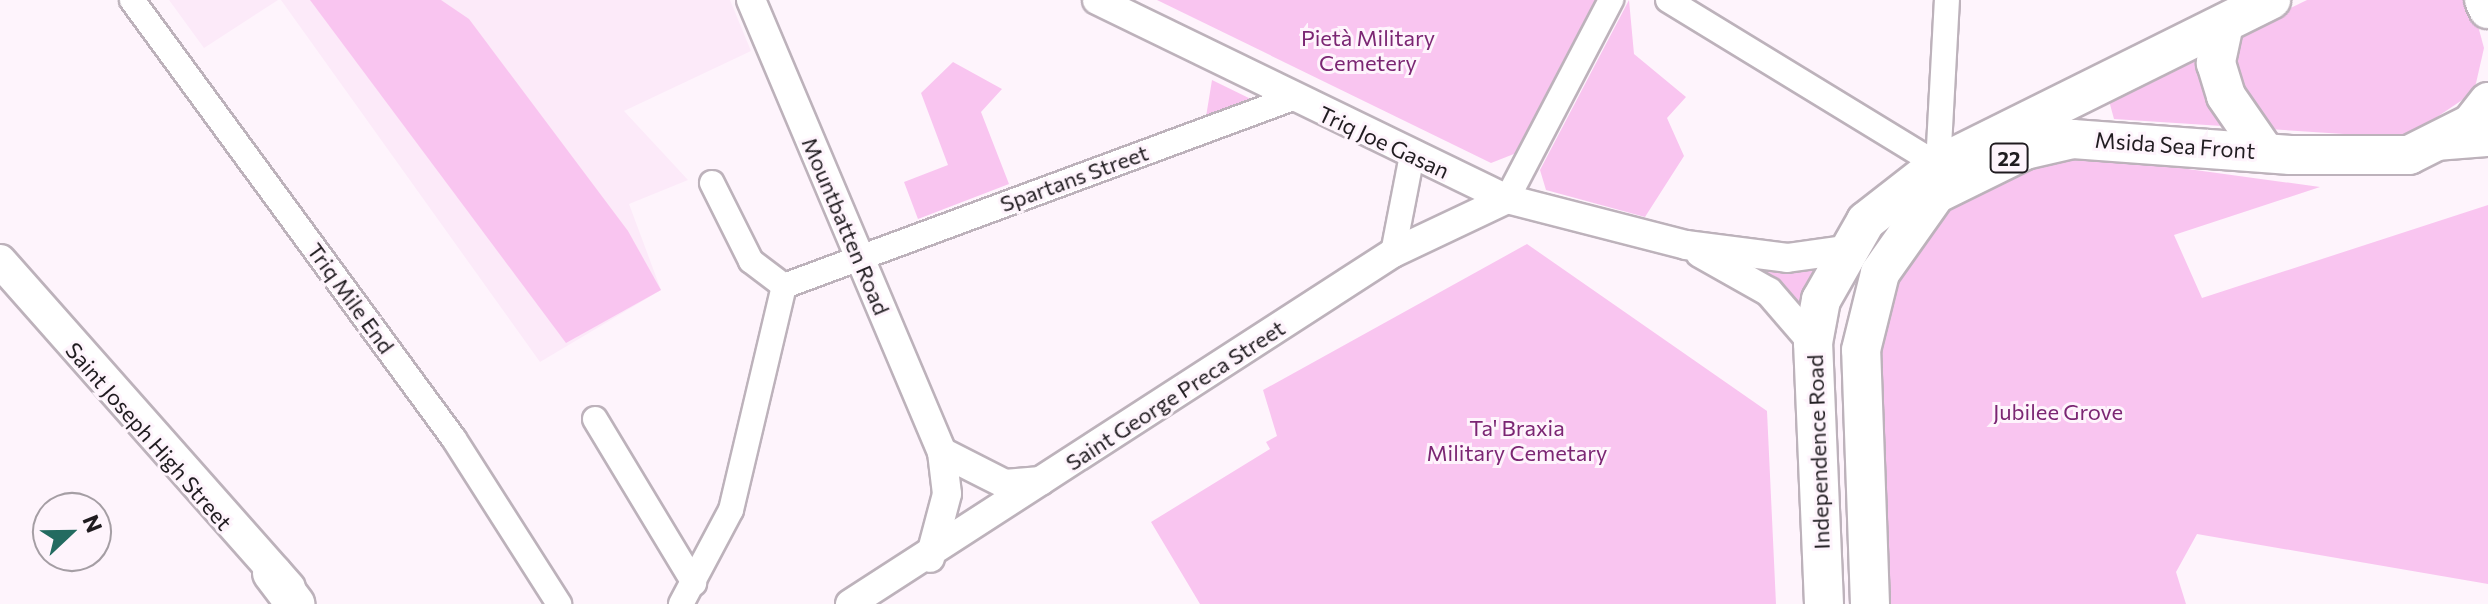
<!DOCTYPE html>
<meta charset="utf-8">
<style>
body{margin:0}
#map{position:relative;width:2488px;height:604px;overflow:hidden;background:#fef4fc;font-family:Commissioner,sans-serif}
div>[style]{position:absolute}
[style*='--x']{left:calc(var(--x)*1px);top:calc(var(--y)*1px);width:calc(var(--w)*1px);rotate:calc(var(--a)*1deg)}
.built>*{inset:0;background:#fceaf9}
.green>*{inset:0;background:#f9c5f0}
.roads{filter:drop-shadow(2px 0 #bdb2bb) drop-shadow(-2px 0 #bdb2bb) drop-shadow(0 2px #bdb2bb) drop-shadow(0 -2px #bdb2bb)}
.minor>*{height:24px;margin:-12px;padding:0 12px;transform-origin:12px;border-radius:12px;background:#fff}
.tertiary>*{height:28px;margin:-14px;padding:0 14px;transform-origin:14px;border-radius:14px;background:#fff}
.secondary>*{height:32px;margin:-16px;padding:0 16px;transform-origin:16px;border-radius:16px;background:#fff}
.trunk>*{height:38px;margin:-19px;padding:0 19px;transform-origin:19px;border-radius:19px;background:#fff}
span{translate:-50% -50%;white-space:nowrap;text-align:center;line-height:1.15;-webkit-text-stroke:6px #fef4fc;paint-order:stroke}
.shield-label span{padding:2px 6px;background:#fef4fc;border:2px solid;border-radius:6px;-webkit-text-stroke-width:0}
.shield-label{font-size:20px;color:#201c20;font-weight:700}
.park-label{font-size:22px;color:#7b2673}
.street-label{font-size:22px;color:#201c20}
.north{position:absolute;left:32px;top:492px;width:80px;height:80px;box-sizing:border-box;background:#fef4fc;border:2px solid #a59ea4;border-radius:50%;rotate:68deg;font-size:22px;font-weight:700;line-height:32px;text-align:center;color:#201c20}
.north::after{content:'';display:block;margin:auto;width:28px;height:36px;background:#236b60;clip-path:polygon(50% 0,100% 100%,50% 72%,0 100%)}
</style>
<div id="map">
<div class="built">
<div style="clip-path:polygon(169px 0,278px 0,204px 48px)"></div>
<div style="clip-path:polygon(281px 0,730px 0,751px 51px,624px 111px,688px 180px,629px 204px,661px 290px,540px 362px)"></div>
</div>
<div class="green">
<div style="clip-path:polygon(310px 0,441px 0,469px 19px,628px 231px,661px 290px,566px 343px)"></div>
<div style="clip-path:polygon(1157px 0,1598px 0,1519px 152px,1491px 163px)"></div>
<div style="clip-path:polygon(1629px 0,1634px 54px,1686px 97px,1667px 118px,1684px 156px,1645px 217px,1546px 190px,1540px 170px)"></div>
<div style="clip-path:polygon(2307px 0,2471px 0,2484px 48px,2474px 92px,2406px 138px,2114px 119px,2108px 97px)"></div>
<div style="clip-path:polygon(953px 62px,1002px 89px,981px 112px,1009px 184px,918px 219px,904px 182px,948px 165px,921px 93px)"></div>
<div style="clip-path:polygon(1212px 80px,1257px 102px,1205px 123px)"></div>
<div style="clip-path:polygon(2093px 156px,2320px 187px,2174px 235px,2202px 298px,2488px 205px,2488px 584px,2197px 534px,2176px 572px,2186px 604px,1886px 604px,1876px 338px,1895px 275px,1950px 194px,2030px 167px)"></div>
<div style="clip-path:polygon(1527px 244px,1767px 411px,1776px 604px,1200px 604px,1151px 522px,1270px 449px,1266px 442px,1277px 436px,1263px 390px)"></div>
<div style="clip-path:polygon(1721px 256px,1779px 271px,1822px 266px,1809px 314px,1776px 282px)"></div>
</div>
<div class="roads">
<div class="minor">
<div style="--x:132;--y:0;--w:544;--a:53.74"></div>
<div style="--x:454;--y:439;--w:196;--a:57.5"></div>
<div style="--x:1668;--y:0;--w:316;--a:31.4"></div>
<div style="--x:1938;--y:165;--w:165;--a:-86.9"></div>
<div style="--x:712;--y:183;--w:87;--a:63.4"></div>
<div style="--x:751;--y:261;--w:41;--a:37.1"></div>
<div style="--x:1507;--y:199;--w:225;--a:-62.4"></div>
<div style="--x:1393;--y:253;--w:100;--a:-79"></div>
<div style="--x:595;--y:419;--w:192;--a:58.9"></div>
<div style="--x:681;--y:604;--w:106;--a:-62"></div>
<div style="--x:731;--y:510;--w:230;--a:-76.7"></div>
<div style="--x:784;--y:286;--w:539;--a:-20.28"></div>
</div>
<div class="tertiary">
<div style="--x:751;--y:0;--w:491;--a:67.1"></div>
<div style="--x:942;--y:452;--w:42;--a:83.2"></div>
<div style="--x:947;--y:494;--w:66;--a:104.9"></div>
<div style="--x:1097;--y:0;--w:456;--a:25.9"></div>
<div style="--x:1507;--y:199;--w:185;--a:14.4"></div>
<div style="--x:1686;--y:245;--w:102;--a:7.3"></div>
<div style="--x:1787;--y:258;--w:59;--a:-7.9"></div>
<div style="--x:2437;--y:146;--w:51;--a:-4.5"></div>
<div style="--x:1700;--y:253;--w:79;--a:29.5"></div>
<div style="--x:1769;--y:292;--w:67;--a:49.2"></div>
<div style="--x:942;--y:452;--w:71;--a:26.9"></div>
<div style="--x:1005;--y:484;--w:36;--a:-5"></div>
<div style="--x:850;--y:604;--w:647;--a:-32.88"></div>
<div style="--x:1393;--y:253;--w:126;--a:-25.3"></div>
</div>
<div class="secondary">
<div style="--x:0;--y:261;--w:436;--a:48.5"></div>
</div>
<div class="trunk">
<div style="--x:2484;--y:0;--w:10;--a:66"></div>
<div style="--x:2224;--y:24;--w:40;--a:102"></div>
<div style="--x:2216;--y:63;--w:34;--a:73"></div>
<div style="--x:2226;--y:96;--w:67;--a:55.4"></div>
<div style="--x:272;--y:573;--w:39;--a:53"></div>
<div style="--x:1824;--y:604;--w:261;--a:-92.4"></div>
<div style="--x:1813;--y:343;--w:44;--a:-79.5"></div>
<div style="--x:1821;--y:300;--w:91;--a:-60.3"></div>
<div style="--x:1866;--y:221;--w:91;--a:-37.9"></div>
<div style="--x:1938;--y:165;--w:372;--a:-26.4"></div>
<div style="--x:1870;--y:604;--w:254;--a:-92"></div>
<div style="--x:1861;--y:350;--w:79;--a:-76.1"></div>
<div style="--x:1880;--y:273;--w:97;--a:-54.7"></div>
<div style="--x:1936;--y:194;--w:99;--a:-26.3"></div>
<div style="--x:2025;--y:150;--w:49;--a:-12.9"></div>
<div style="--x:2073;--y:139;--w:218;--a:4.2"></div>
<div style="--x:2290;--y:155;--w:119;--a:0"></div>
<div style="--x:2409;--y:155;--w:69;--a:-26.6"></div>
<div style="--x:2471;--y:124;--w:28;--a:-52"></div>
</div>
</div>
<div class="shield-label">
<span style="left:2009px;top:158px">22</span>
</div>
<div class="park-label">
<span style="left:1368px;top:50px">Pietà Military<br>Cemetery</span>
<span style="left:2058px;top:412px">Jubilee Grove</span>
<span style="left:1517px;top:440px">Ta' Braxia<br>Military Cemetary</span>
</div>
<div class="street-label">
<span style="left:1384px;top:142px;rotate:25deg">Triq Joe Gasan</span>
<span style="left:2175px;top:145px;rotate:4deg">Msida Sea Front</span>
<span style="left:1074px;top:178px;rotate:-20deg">Spartans Street</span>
<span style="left:846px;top:226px;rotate:67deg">Mountbatten Road</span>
<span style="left:351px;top:298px;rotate:54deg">Triq Mile End</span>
<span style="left:1175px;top:395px;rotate:-33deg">Saint George Preca Street</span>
<span style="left:149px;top:436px;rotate:49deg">Saint Joseph High Street</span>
<span style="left:1818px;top:452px;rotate:-92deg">Independence Road</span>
</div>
<div class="north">N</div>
</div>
